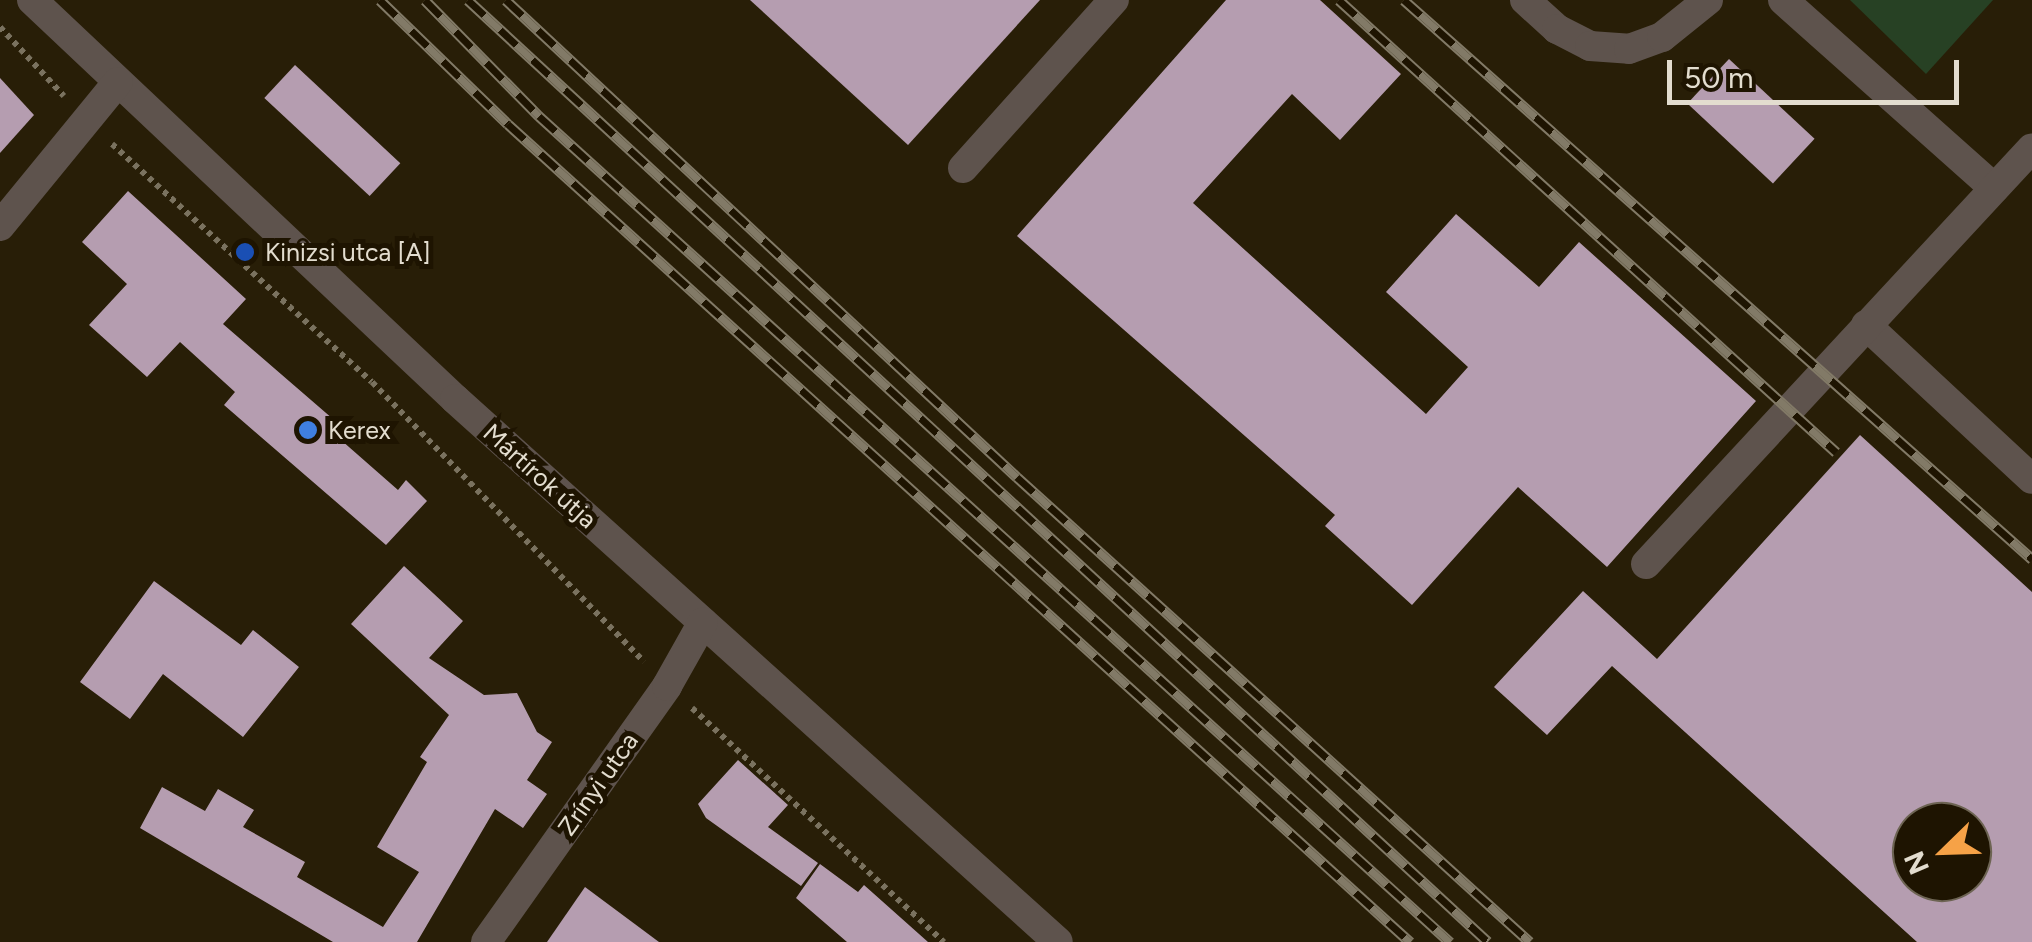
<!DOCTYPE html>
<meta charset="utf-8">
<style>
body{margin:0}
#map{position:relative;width:2032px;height:942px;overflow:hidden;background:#281e07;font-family:Figtree,sans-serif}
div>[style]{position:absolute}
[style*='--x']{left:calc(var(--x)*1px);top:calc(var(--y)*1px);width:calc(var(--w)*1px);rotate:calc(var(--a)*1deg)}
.green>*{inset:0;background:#274124}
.building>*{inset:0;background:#b59db0;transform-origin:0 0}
.path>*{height:6px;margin-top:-3px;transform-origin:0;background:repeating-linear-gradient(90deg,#7a725f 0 5px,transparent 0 10px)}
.minor>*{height:30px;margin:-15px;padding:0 15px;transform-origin:15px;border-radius:15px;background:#5e534d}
.rail>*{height:11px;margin-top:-5.5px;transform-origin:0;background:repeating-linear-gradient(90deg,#1e1401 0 22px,#827a67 0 44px);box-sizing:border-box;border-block:2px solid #827a67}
.dots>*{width:28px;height:28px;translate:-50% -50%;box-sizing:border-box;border:5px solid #1e1401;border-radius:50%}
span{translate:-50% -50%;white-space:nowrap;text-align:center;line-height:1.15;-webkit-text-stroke:10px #1e1401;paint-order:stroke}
.poi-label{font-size:25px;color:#e3ddcf}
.left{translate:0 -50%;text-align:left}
.street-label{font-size:25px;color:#e3ddcf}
.north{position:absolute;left:1892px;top:802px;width:100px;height:100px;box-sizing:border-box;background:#1e1401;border:2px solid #6d6453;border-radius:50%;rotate:247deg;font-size:28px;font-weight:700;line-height:40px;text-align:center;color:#e3ddcf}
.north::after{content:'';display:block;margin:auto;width:35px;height:45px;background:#f6a247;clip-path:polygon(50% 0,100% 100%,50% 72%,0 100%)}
.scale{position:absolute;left:1667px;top:60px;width:292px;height:45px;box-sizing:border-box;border:5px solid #e3ddcf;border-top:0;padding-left:12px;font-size:30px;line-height:35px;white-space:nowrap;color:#e3ddcf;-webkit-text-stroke:8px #1e1401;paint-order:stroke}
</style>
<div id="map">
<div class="green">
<div style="clip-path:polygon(1850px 0,1993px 0,1926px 74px)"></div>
</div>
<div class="building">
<div style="clip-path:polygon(750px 0,1040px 0,908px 145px)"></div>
<div style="clip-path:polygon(1226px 0,1320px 0,1401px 74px,1340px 140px,1292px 94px,1193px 203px,1426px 414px,1468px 367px,1386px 292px,1456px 214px,1539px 287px,1579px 242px,1756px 401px,1607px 567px,1518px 487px,1412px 605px,1325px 526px,1335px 515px,1017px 236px)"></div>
<div style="left:1729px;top:59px;width:117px;height:61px;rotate:43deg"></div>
<div style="left:295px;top:65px;width:144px;height:45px;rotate:43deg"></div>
<div style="clip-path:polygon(0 78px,34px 115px,0 153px)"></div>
<div style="clip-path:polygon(128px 191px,246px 299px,223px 324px,348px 432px,341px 440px,398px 490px,406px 480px,427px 501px,386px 545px,224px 405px,235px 392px,180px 342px,147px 377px,89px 325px,127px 284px,82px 242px)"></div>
<div style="clip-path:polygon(evenodd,1860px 435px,2032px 592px,2032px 942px,1917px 942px,1612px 666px,1547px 735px,1494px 687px,1583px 591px,1657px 659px,1860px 435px,1912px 822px,1972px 822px,1972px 882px,1912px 882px,1912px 822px)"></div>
<div style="clip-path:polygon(404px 566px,463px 621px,429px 658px,484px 695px,517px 693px,537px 732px,552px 742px,527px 780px,547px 794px,523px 828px,495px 809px,417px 942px,333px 942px,140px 828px,162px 787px,205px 811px,218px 789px,254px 810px,243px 827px,305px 862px,297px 877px,383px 927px,419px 872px,377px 847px,427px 762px,420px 757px,449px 715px,351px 624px)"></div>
<div style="clip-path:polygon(154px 581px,241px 645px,253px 630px,299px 667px,243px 737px,163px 674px,130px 719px,80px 682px)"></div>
<div style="clip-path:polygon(738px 760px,788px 805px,768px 827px,818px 863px,801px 886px,706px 818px,698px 804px)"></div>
<div style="clip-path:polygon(820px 864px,858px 892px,864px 885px,928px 942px,847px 942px,796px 898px)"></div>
<div style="clip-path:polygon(585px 887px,659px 942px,547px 942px)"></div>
</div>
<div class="path">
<div style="--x:0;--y:27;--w:94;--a:47.2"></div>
<div style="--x:112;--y:144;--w:352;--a:42.5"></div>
<div style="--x:372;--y:382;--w:390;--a:45.8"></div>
<div style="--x:692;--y:708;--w:344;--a:42.9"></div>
</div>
<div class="minor">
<div style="--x:32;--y:0;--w:581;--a:43.33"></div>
<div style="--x:455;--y:399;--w:811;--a:42"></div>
<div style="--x:1525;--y:0;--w:43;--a:42.2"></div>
<div style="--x:1557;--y:29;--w:37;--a:27"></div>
<div style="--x:1590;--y:46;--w:39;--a:4"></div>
<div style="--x:1629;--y:49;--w:35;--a:-20"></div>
<div style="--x:1662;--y:37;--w:59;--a:-38.8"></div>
<div style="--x:1783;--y:0;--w:283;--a:41.7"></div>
<div style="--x:963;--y:168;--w:226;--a:-48.1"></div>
<div style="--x:0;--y:226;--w:186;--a:-50.7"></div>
<div style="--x:1866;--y:325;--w:226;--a:42.9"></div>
<div style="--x:1646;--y:564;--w:567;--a:-47.14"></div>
<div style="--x:486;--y:942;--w:314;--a:-54.7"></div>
<div style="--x:667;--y:686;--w:73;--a:-60.6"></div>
</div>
<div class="rail">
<div style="--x:380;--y:0;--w:178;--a:44.1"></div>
<div style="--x:508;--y:124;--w:1218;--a:42.2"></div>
<div style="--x:425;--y:0;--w:163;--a:45.5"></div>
<div style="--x:539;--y:116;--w:1230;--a:42.2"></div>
<div style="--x:468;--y:0;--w:1388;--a:42.72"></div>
<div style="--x:506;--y:0;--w:699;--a:43.03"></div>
<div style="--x:1017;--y:477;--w:692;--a:42.19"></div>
<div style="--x:1339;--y:0;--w:672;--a:42.29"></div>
<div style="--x:1404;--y:0;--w:841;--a:41.67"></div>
</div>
<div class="dots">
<div style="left:245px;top:252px;background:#1a4fb4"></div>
<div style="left:308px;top:430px;background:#3f7fe0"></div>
</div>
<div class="poi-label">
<span class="left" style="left:265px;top:252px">Kinizsi utca [A]</span>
<span class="left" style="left:328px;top:430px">Kerex</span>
</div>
<div class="street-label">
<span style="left:540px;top:476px;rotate:42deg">Mártírok útja</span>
<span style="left:598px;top:784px;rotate:-55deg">Zrínyi utca</span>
</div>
<div class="north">N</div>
<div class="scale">50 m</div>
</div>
